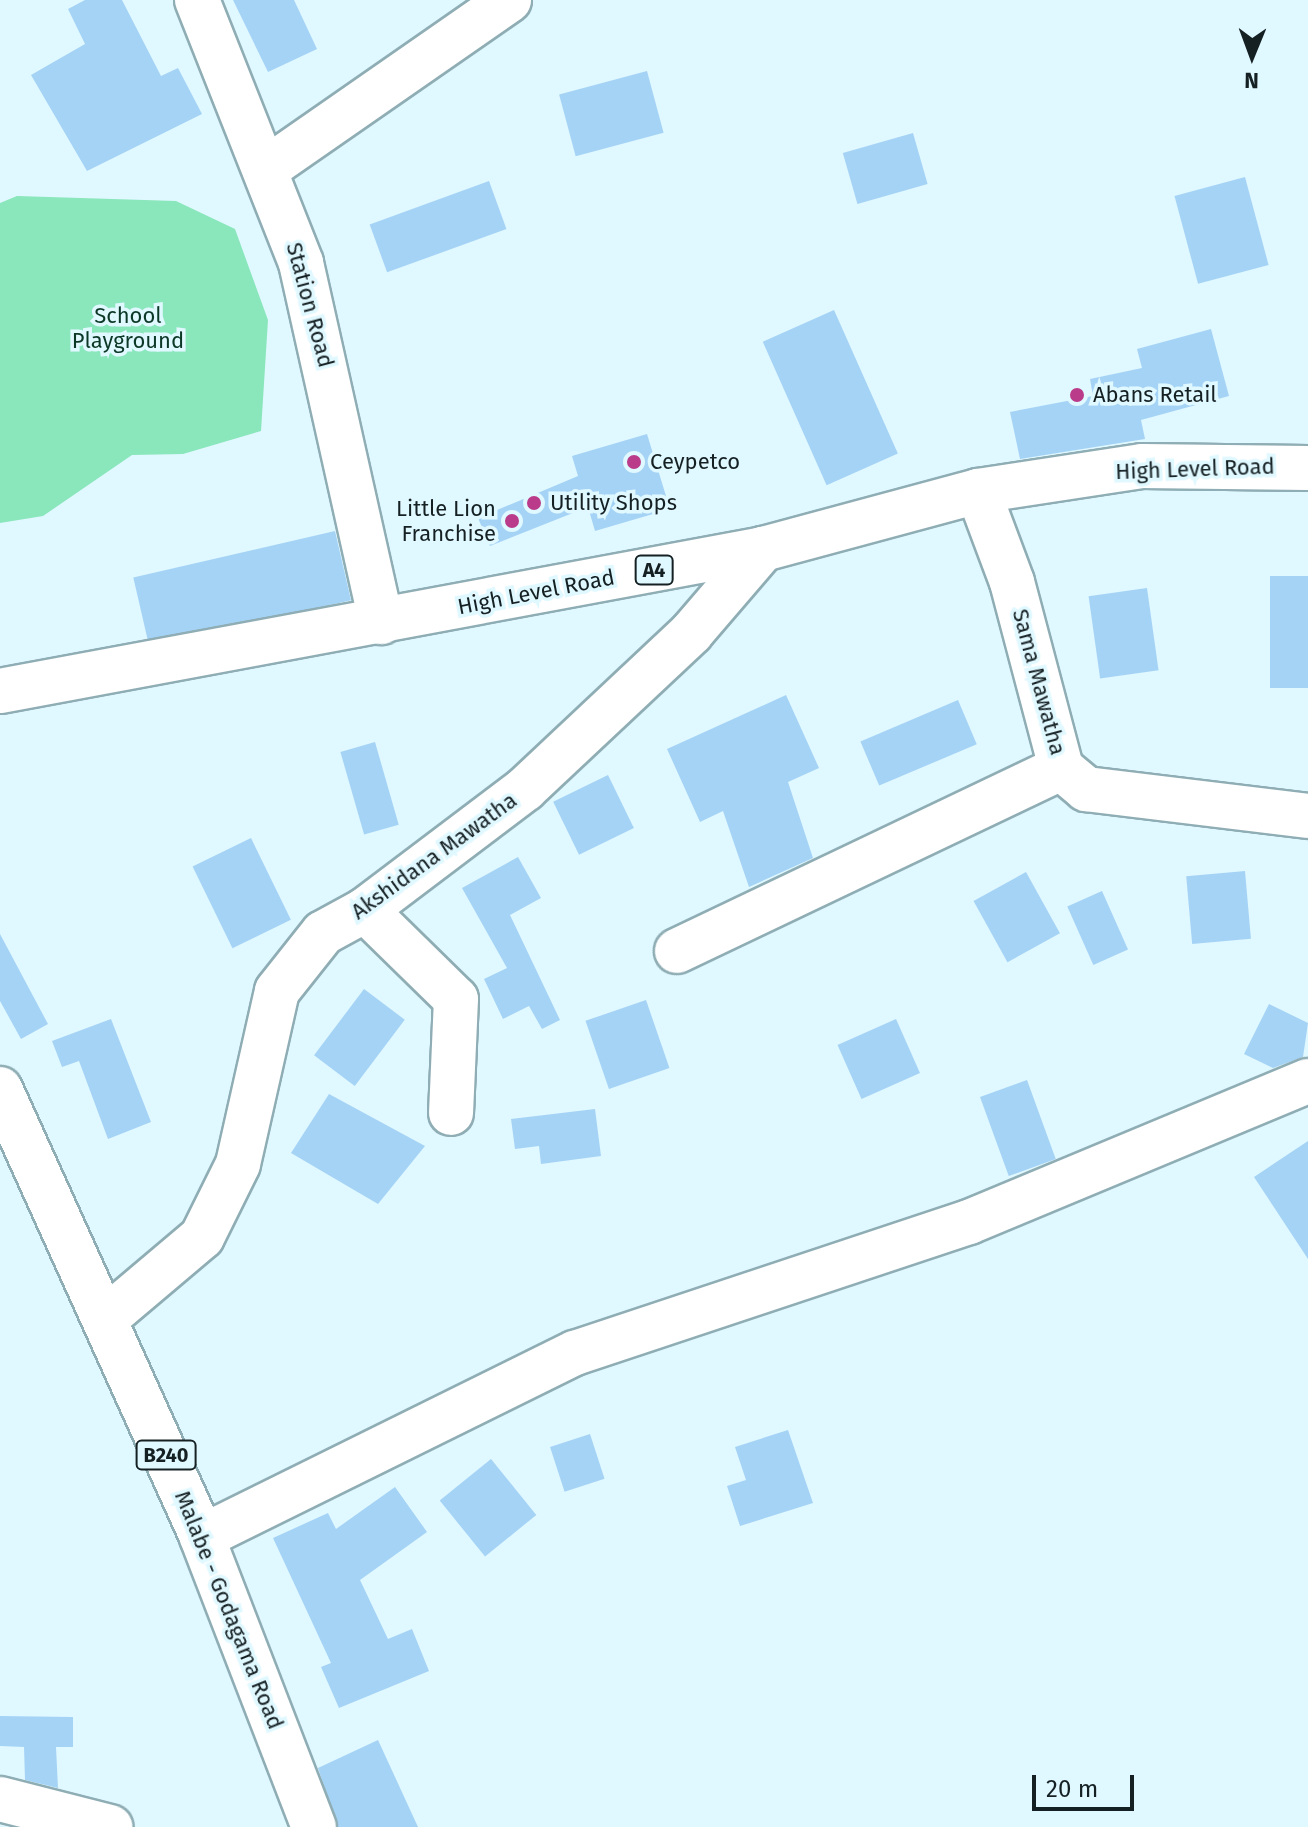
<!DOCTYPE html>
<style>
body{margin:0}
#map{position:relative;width:1308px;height:1827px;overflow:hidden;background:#e0f8ff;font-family:"Fira Sans",sans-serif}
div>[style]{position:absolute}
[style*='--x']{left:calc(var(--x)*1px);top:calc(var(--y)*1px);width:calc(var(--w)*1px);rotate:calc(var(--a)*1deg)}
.green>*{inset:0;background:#8ae6bb}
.building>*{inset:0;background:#a5d3f6;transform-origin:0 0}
.roads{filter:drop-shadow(2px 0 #8fadb4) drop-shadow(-2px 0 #8fadb4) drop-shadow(0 2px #8fadb4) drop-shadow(0 -2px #8fadb4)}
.minor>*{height:44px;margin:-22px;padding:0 22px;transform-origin:22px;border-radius:22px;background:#fff}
.major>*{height:44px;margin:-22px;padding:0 22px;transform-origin:22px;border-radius:22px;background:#fff}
.highway>*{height:44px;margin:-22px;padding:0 22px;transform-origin:22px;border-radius:22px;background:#fff}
.dots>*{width:22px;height:22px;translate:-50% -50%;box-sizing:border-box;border:4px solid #e0f8ff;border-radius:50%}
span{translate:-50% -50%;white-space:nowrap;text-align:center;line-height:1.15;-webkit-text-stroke:7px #e0f8ff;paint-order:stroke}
.shield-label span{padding:2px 6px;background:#e0f8ff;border:2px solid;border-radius:6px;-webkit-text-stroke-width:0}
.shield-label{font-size:20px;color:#152023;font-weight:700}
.street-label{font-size:22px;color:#152023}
.park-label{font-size:22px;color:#0c3927}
.poi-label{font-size:22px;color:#152023}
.left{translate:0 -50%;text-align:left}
.right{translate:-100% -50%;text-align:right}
.north{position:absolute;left:1212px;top:16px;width:80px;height:80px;-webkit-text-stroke:6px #e0f8ff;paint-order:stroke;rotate:181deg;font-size:22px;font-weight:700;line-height:32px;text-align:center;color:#152023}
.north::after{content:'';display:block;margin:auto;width:28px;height:36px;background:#152023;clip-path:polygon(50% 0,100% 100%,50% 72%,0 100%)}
.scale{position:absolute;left:1032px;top:1775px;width:102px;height:36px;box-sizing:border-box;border:4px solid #152023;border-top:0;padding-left:10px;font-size:24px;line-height:28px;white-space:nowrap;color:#152023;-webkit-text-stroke:6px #e0f8ff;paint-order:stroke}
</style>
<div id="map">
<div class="green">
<div style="clip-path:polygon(17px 196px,176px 201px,235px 229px,268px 320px,261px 431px,183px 454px,132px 455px,43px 516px,0 523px,0 203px)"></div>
</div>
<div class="building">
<div style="clip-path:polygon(85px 0,122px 0,161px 76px,178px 68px,202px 114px,87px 171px,31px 75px,85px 44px,68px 9px)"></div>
<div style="clip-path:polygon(233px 0,294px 0,317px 49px,268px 72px)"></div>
<div style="left:647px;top:71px;width:64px;height:91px;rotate:75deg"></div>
<div style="left:913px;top:133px;width:53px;height:73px;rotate:74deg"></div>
<div style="left:1245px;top:177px;width:91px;height:73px;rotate:75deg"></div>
<div style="left:489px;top:181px;width:51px;height:127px;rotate:70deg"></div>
<div style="left:834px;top:310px;width:157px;height:78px;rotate:66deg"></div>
<div style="clip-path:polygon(1211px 329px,1229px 396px,1141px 420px,1145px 439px,1020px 459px,1010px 412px,1093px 396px,1090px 379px,1142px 368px,1137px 349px)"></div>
<div style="clip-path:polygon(647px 434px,670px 509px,595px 531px,588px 507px,490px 546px,478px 518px,578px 476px,572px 456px)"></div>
<div style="left:335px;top:531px;width:71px;height:207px;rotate:77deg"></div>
<div style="left:1308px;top:576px;width:112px;height:38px;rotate:90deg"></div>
<div style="left:1147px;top:588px;width:83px;height:59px;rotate:82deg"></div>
<div style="clip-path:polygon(786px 695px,819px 768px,788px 782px,813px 858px,749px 887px,723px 811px,700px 822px,667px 749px)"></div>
<div style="left:958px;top:700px;width:48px;height:106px;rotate:67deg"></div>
<div style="left:375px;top:742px;width:86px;height:36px;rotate:74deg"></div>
<div style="left:608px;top:775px;width:59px;height:61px;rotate:64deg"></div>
<div style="left:251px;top:838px;width:91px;height:65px;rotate:64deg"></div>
<div style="clip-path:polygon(518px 857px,541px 898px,510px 915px,560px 1020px,542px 1029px,529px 1006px,503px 1019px,484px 979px,507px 968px,462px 888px)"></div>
<div style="left:1245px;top:871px;width:68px;height:59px;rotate:85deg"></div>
<div style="left:1026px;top:872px;width:70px;height:60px;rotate:61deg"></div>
<div style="left:1102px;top:891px;width:64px;height:38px;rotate:66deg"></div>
<div style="clip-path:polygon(0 934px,48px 1024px,21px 1039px,0 1001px)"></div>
<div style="left:364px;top:989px;width:51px;height:83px;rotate:37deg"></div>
<div style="left:646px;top:1000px;width:72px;height:64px;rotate:71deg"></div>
<div style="clip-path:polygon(1269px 1004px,1308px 1023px,1303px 1057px,1273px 1068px,1244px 1054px)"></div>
<div style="clip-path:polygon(111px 1019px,151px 1122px,108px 1139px,79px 1061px,62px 1067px,52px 1041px)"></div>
<div style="left:896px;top:1019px;width:59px;height:64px;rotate:66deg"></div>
<div style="left:1027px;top:1080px;width:84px;height:50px;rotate:70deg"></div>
<div style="clip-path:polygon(329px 1094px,425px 1146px,378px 1204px,291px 1153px)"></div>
<div style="clip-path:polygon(595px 1109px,601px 1156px,541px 1164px,539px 1146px,515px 1149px,511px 1119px)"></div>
<div style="clip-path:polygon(1308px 1141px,1308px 1259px,1254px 1177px)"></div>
<div style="clip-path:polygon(788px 1430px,813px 1503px,740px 1526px,727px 1486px,746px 1480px,735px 1447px)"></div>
<div style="left:590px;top:1434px;width:47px;height:42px;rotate:72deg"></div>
<div style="left:491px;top:1459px;width:72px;height:66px;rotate:51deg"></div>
<div style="clip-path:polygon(395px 1487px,427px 1532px,360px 1580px,388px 1639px,412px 1629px,429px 1671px,339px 1708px,321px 1667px,331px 1663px,273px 1538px,328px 1513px,336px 1529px)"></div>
<div style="clip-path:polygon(0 1716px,73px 1717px,73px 1747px,56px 1747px,58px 1788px,25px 1780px,24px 1747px,0 1746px)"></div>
<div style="clip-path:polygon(378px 1740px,418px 1827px,338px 1827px,318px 1768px)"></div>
</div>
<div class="roads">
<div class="minor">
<div style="--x:197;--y:0;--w:283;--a:68.4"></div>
<div style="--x:301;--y:263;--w:368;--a:77.4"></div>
<div style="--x:266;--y:169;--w:296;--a:-34.8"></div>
<div style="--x:978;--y:491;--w:97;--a:69.5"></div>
<div style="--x:1012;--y:582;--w:192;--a:75.2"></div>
<div style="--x:1061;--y:768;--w:33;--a:40"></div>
<div style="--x:1086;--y:789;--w:224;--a:6.9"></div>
<div style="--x:365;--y:910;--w:127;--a:44.4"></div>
<div style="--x:456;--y:999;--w:114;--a:92.5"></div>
<div style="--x:677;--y:951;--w:425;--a:-25.5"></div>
<div style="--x:105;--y:1319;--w:127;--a:-40.2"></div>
<div style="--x:202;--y:1237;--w:81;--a:-63.7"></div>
<div style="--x:238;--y:1164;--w:177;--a:-77.3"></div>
<div style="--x:277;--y:991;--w:74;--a:-51.6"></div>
<div style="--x:323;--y:933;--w:48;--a:-28.7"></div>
<div style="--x:365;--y:910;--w:201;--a:-37.1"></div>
<div style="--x:525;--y:789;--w:228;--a:-43.2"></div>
<div style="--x:691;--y:633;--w:111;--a:-49.4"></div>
<div style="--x:202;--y:1537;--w:416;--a:-26.3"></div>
<div style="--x:575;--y:1353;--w:415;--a:-18.4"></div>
<div style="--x:969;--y:1222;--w:367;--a:-22.6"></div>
<div style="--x:0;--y:1799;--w:114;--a:14.3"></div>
</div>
<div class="major">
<div style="--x:0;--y:1089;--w:491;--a:65.7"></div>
<div style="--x:202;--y:1537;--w:311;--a:68.9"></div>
</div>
<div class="highway">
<div style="--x:0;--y:691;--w:776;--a:-10.54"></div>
<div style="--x:763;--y:549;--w:223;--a:-15.1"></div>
<div style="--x:978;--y:491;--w:166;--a:-8.7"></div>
<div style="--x:1142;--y:466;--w:166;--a:0.7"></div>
</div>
</div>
<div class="dots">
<div style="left:1077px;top:395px;background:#ba3b89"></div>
<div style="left:634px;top:462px;background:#ba3b89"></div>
<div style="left:534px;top:503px;background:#ba3b89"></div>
<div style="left:512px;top:521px;background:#ba3b89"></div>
</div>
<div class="shield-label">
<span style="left:654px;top:570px">A4</span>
<span style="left:166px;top:1455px">B240</span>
</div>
<div class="street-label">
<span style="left:310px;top:305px;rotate:75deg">Station Road</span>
<span style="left:1195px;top:469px;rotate:-2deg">High Level Road</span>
<span style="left:536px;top:592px;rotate:-11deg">High Level Road</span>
<span style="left:1039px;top:682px;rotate:75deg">Sama Mawatha</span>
<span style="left:434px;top:856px;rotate:-36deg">Akshidana Mawatha</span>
<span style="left:229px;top:1610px;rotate:68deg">Malabe - Godagama Road</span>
</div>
<div class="park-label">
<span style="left:128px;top:328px">School<br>Playground</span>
</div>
<div class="poi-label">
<span class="left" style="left:1093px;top:395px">Abans Retail</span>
<span class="left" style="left:650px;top:462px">Ceypetco</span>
<span class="left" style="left:550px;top:503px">Utility Shops</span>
<span class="right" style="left:496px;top:521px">Little Lion<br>Franchise</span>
</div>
<div class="north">N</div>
<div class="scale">20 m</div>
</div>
